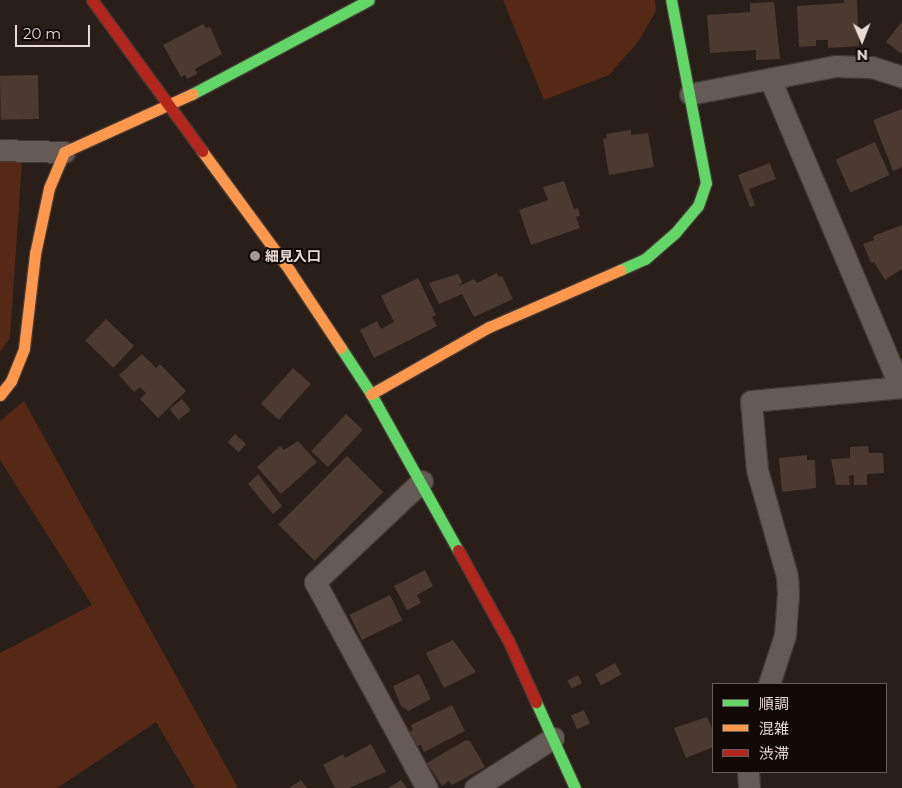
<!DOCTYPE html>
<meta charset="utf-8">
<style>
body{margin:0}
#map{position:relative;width:902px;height:788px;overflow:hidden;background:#2a1e19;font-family:Montserrat,"Noto Sans JP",sans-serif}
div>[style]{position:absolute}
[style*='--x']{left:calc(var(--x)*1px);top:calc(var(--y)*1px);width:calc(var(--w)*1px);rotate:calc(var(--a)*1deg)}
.green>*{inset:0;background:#552916}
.building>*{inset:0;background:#4c3a31;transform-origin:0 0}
.roads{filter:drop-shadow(1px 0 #433935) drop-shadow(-1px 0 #433935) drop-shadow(0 1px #433935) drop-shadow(0 -1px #433935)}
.street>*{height:21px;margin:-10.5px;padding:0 10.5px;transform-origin:10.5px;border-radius:10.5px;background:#655a55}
.fast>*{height:11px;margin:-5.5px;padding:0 5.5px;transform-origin:5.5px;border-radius:5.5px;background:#63d668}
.slow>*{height:11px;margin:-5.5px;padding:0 5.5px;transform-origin:5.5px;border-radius:5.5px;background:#ff974d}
.jam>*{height:11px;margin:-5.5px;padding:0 5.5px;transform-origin:5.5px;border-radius:5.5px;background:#b3261e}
.dots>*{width:14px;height:14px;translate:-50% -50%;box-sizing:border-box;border:2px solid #120905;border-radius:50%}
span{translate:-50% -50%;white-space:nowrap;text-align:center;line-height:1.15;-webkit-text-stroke:4px #120905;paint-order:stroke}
.poi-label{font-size:14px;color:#eadad4;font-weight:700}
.left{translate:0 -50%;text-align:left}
.legend{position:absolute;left:712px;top:683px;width:175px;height:90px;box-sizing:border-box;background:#120905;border:1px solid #685d58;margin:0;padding:6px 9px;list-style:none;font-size:15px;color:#eadad4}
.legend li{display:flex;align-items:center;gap:10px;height:25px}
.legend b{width:25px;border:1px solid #685d58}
.north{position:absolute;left:837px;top:15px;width:50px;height:50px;-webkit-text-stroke:4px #120905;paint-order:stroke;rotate:179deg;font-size:14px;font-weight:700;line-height:20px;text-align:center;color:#eadad4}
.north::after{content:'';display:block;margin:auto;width:18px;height:22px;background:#eadad4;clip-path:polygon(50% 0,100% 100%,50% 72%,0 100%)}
.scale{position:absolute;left:15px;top:25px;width:75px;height:22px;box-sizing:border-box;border:2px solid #eadad4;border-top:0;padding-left:6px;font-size:15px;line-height:18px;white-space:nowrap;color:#eadad4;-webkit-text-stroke:4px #120905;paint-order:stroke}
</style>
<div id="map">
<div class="green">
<div style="clip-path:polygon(503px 0,655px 0,656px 11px,638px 42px,609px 75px,544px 100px)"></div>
<div style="clip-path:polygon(0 158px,22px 161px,10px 338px,0 352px)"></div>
<div style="clip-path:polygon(24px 401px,238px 788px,195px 788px,156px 722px,57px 788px,0 788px,0 653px,92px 605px,0 460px,0 421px)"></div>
</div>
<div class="building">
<div style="clip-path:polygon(844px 0,857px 0,859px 46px,828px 48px,828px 40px,816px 40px,816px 46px,799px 47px,797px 6px,844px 3px)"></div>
<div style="clip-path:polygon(774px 2px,780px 59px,756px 60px,756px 50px,710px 53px,707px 15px,750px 12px,750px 3px)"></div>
<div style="clip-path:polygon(902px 21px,902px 54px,886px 42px)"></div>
<div style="clip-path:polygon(203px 24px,206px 28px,210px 27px,222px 54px,195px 69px,197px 74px,187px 79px,185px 75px,181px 77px,163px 45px)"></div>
<div style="left:38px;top:75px;width:44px;height:38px;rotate:89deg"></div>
<div style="clip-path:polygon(902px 109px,902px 167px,893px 171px,873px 120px)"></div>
<div style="clip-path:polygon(631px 130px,631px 135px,648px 133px,654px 167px,609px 175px,603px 139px,607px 138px,606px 134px)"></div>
<div style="left:875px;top:142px;width:36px;height:43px;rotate:66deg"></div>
<div style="clip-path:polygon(770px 163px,776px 179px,749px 189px,755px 205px,750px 207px,738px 175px)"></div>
<div style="clip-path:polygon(564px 181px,574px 209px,578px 208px,580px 216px,576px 217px,580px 228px,531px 245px,519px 210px,548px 200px,543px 187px)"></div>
<div style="clip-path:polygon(902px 225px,902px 269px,885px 280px,874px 262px,871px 263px,863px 244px,874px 240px,873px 236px)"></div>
<div style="clip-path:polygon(497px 273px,499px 277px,502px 276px,513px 299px,474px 317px,462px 294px,439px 304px,429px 283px,458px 274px,462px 282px,459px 286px,474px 279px,477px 283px)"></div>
<div style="clip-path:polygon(418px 278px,436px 315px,432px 317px,437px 326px,374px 358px,360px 330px,377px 321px,381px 329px,394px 322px,381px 296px)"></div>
<div style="left:106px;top:319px;width:39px;height:30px;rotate:44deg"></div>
<div style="clip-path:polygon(142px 354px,156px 368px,160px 364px,186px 391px,158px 418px,140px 399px,146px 393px,140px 387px,134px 392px,119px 375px)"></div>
<div style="left:293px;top:368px;width:24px;height:48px;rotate:42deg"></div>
<div style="left:182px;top:399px;width:14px;height:16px;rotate:51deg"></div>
<div style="left:346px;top:414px;width:23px;height:51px;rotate:43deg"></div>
<div style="left:235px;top:434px;width:15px;height:11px;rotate:42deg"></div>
<div style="clip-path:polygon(298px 441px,317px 462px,281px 494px,257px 467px,280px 446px,284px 450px)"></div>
<div style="clip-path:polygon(868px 446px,869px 453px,883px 453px,884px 473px,867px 474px,867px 485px,854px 485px,854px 475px,849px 476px,850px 485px,836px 485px,831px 459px,850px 458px,850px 447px)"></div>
<div style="clip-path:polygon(807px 455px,807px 460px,815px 460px,816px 488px,782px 492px,779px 458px)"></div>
<div style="left:347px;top:456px;width:51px;height:97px;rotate:45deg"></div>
<div style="clip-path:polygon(258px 474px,282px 506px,273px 514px,248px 484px)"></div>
<div style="clip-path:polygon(425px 570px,433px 586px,417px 595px,421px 603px,407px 610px,394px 586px)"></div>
<div style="left:390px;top:595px;width:28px;height:45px;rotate:64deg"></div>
<div style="clip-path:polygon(453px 640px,476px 672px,444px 688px,426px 653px)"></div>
<div style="left:615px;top:663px;width:13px;height:23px;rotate:61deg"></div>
<div style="clip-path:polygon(419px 674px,431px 699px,408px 711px,401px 706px,393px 686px)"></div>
<div style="left:578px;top:675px;width:9px;height:12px;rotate:63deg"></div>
<div style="clip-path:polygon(452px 705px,465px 731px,424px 752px,421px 745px,417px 746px,410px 732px,413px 730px,411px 725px)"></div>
<div style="left:584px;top:710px;width:15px;height:14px;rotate:67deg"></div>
<div style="clip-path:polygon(707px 717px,713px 730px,713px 747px,686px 758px,674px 728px)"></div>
<div style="clip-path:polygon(466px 740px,470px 741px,485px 767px,452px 785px,449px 781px,442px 786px,427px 763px)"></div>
<div style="clip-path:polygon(371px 744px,386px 772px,349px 788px,335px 788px,323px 765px,343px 754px,345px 758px)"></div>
<div style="clip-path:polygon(301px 780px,307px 788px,289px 788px)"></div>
<div style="clip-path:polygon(401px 780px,407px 788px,388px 788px)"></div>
</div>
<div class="roads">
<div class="street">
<div style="--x:770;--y:79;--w:334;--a:67.1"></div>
<div style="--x:690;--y:94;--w:148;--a:-10.9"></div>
<div style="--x:835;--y:66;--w:37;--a:2"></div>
<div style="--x:872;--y:67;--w:32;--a:18"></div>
<div style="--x:0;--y:150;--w:64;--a:1.8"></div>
<div style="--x:422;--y:481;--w:147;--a:136.7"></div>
<div style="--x:315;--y:582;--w:234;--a:61.5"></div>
<div style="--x:769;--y:684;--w:52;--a:-71.9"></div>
<div style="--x:785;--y:635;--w:41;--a:-85.8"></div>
<div style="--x:788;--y:594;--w:18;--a:-93"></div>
<div style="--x:787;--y:576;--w:110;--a:-105.8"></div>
<div style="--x:757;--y:470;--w:69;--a:-95"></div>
<div style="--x:751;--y:401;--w:152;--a:-5.3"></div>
<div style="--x:748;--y:772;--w:16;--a:86"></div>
<div style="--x:475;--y:788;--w:93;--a:-32.7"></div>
</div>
<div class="fast">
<div style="--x:192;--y:94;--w:200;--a:-28"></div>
<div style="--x:620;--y:270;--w:27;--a:-24"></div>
<div style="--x:645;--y:259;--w:40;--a:-41"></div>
<div style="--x:675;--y:233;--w:35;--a:-50"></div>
<div style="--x:698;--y:206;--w:24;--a:-71"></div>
<div style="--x:706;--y:183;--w:186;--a:-100.8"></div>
<div style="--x:341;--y:348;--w:55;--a:56.9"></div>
<div style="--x:371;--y:394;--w:179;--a:60.9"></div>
<div style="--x:536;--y:702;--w:94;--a:65.6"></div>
</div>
<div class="slow">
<div style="--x:202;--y:151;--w:149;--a:53.7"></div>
<div style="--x:290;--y:271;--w:92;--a:56.5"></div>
<div style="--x:371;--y:394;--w:136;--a:-29.6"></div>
<div style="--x:489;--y:327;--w:143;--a:-23.5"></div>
<div style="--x:0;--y:395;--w:18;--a:-52"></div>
<div style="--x:11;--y:381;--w:35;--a:-68"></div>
<div style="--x:24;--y:348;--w:95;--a:-83.3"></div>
<div style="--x:35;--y:254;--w:67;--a:-78"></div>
<div style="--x:49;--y:188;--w:39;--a:-67"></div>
<div style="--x:64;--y:152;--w:141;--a:-24.4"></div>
</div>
<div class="jam">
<div style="--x:92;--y:0;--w:187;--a:53.9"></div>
<div style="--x:458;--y:550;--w:105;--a:61"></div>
<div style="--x:509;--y:642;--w:66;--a:65.8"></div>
</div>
</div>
<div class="dots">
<div style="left:255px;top:256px;background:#a79893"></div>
</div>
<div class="poi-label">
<span class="left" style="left:265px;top:256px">細見入口</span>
</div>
<ul class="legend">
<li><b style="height:6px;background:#63d668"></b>順調</li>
<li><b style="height:6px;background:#ff974d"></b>混雑</li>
<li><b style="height:6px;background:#b3261e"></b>渋滞</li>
</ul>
<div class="north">N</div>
<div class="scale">20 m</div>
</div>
